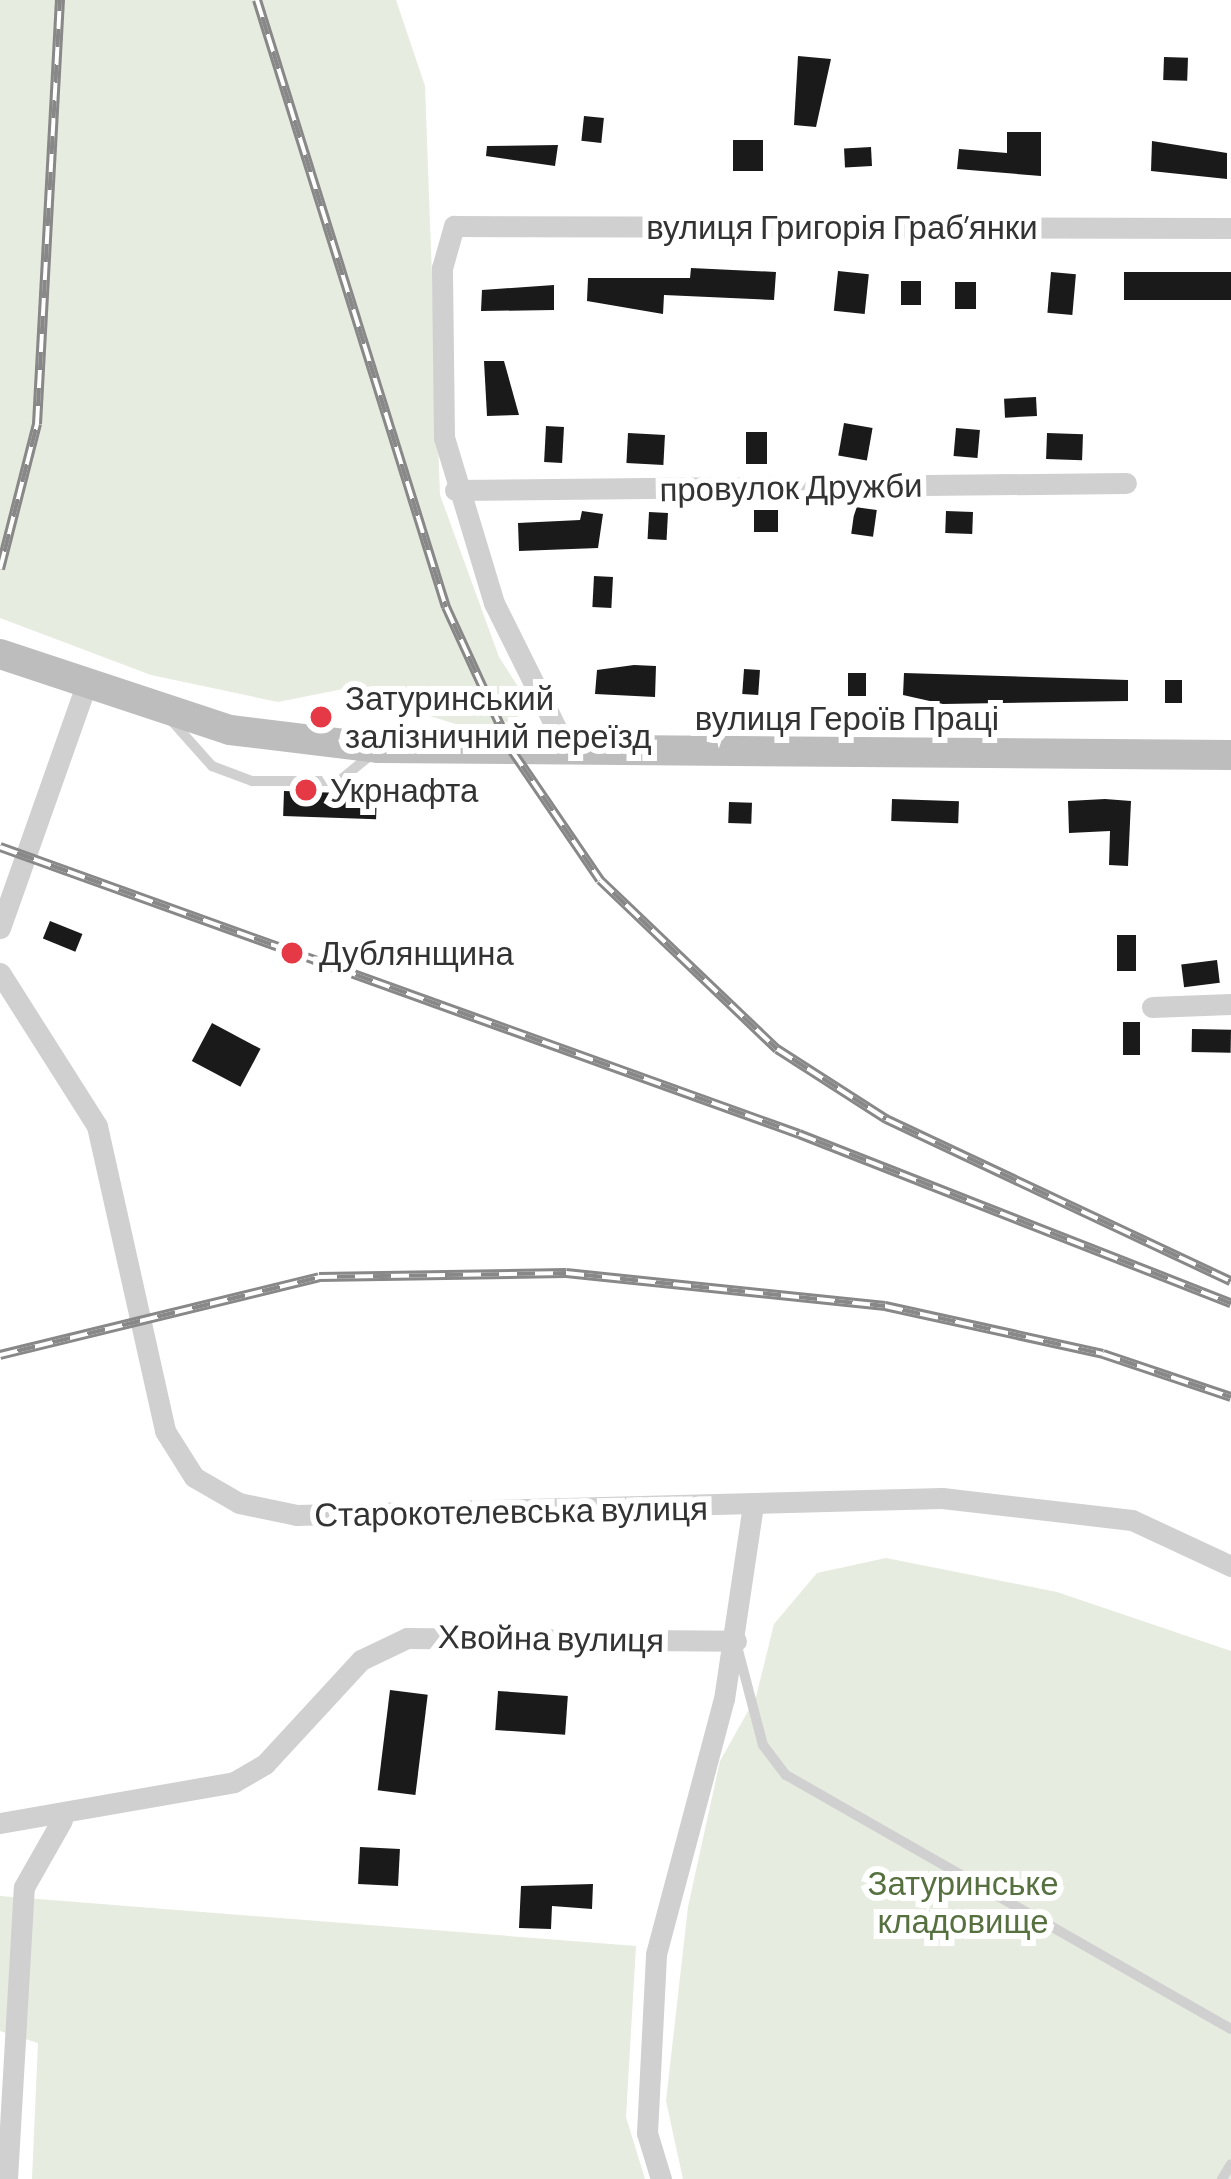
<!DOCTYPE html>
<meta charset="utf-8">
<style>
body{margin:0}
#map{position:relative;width:1231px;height:2179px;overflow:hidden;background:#fff;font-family:Barlow,sans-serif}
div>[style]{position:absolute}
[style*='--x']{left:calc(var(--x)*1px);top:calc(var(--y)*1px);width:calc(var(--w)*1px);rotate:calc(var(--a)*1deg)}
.green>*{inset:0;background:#e6ecdf}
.building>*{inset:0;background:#1a1a1a;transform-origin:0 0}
.service>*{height:10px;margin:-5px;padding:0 5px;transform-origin:5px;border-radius:5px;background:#d0d0d0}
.minor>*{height:21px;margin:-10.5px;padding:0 10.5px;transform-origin:10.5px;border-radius:10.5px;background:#d0d0d0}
.secondary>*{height:30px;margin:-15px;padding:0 15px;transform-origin:15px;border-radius:15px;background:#bdbdbd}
.rail>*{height:10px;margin-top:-5px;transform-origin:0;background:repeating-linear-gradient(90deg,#fff 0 18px,#888 0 36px);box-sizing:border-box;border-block:3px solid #888}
.dots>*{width:33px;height:33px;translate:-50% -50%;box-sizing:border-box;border:6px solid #fff;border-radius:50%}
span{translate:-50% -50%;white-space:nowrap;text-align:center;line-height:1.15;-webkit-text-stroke:12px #fff;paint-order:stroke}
.street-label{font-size:33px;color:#333}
.poi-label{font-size:33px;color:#333}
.left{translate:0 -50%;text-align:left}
.park-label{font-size:33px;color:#56703f}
</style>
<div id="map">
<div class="green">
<div style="clip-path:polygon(0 0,396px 0,425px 86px,440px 495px,499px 657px,526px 699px,517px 719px,478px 731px,343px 689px,278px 702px,151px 675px,0 618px)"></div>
<div style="clip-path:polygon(886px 1558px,1057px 1592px,1231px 1651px,1231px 2179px,683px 2179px,666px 2101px,688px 1907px,720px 1761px,756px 1697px,774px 1624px,817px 1573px)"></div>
<div style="clip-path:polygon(0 1896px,636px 1946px,626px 2117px,645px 2179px,32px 2179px,38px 2043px,0 2031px)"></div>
</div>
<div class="building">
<div style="clip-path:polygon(798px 56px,831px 59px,816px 127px,794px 125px)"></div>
<div style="left:1164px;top:57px;width:24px;height:23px;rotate:2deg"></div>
<div style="left:584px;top:116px;width:20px;height:25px;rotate:6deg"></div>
<div style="clip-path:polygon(1007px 132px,1041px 132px,1041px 176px,957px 169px,959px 149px,1007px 153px)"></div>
<div style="left:733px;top:140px;width:30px;height:31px"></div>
<div style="clip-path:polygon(1152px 141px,1227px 153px,1227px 179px,1151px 171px)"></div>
<div style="clip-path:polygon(558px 145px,555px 166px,486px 156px,487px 146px)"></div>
<div style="left:871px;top:147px;width:19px;height:27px;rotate:87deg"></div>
<div style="clip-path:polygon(691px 268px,776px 272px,774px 300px,664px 295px,663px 314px,587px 301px,588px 278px,690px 278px)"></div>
<div style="left:838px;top:271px;width:31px;height:40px;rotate:6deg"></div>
<div style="left:1051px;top:272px;width:25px;height:41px;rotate:5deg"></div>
<div style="left:1231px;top:272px;width:28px;height:107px;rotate:90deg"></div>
<div style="left:901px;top:281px;width:20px;height:24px"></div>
<div style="left:955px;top:282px;width:21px;height:27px"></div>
<div style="clip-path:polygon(554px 285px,554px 310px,481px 311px,482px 290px)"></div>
<div style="clip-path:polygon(484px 361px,504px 361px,519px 415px,487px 416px)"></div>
<div style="left:1036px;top:397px;width:19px;height:32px;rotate:87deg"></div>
<div style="left:844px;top:423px;width:29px;height:33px;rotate:10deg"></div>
<div style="left:546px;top:426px;width:18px;height:36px;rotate:3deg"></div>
<div style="left:956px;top:428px;width:24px;height:28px;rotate:5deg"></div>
<div style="left:746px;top:432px;width:21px;height:32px"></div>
<div style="left:628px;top:433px;width:37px;height:30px;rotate:3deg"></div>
<div style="left:1047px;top:433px;width:36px;height:26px;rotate:2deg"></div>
<div style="left:855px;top:507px;width:22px;height:27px;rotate:8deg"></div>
<div style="left:754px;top:510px;width:24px;height:22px"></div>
<div style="clip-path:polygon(582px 511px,603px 514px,598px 548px,519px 551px,518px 523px,580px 520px)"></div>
<div style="left:946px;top:511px;width:27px;height:22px;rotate:2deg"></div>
<div style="left:649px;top:512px;width:19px;height:27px;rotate:3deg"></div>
<div style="left:594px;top:576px;width:19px;height:31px;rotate:3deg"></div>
<div style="clip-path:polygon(634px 665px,656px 666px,655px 697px,595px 694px,597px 670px)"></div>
<div style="left:744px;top:669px;width:16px;height:25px;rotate:4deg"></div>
<div style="left:848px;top:673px;width:18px;height:23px"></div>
<div style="clip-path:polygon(904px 673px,1128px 680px,1128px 701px,943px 704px,903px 695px)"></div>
<div style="left:1165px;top:680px;width:17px;height:23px"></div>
<div style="left:284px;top:791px;width:93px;height:25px;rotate:2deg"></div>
<div style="left:892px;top:799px;width:67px;height:22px;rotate:2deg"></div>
<div style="clip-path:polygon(1105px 799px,1131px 801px,1128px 866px,1109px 865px,1110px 831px,1069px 833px,1068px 801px)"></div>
<div style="left:729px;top:802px;width:23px;height:21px;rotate:2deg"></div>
<div style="left:50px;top:921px;width:35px;height:19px;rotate:22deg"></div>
<div style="left:1117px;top:935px;width:19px;height:36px"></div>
<div style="left:1217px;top:960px;width:23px;height:36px;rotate:83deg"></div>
<div style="left:1123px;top:1022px;width:17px;height:33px"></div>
<div style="left:212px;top:1023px;width:55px;height:43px;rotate:28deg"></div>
<div style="left:1192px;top:1029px;width:39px;height:23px;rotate:1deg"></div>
<div style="left:390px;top:1690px;width:38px;height:101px;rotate:7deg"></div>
<div style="left:498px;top:1691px;width:70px;height:39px;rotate:4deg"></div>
<div style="left:360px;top:1847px;width:40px;height:37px;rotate:3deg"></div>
<div style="clip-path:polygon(593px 1884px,592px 1909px,552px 1906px,551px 1929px,519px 1928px,521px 1886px)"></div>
</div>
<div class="service">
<div style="--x:171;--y:720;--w:62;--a:48.3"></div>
<div style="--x:212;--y:766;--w:43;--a:20.6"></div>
<div style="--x:252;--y:781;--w:87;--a:0"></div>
<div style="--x:339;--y:781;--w:43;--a:-39.3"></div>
<div style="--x:738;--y:1650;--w:98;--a:75.3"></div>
<div style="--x:763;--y:1745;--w:38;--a:53"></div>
<div style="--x:786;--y:1775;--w:512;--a:29.72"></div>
<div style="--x:1222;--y:2179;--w:17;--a:-59"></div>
</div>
<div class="minor">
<div style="--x:455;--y:490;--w:671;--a:-0.6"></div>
<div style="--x:568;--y:752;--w:166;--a:-116.4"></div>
<div style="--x:494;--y:603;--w:173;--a:-106.8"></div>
<div style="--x:444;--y:437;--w:169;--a:-90.7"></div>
<div style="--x:442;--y:268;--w:44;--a:-74.1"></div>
<div style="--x:454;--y:226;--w:777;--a:0.15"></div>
<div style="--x:0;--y:928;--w:258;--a:-70.5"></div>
<div style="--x:0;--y:973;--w:181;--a:57.6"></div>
<div style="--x:97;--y:1126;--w:312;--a:77.4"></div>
<div style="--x:165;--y:1431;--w:54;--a:57.8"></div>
<div style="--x:194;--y:1477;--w:52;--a:30"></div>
<div style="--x:239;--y:1503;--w:59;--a:11.7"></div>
<div style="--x:297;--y:1515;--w:645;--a:-1.51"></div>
<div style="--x:942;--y:1498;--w:191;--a:6.6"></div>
<div style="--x:1132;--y:1520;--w:109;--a:24.9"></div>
<div style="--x:1152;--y:1007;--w:79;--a:-2.2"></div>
<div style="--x:0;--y:1823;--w:238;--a:-9.9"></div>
<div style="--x:234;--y:1782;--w:36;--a:-30"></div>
<div style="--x:265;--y:1764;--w:142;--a:-47.3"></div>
<div style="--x:361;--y:1660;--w:51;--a:-25.6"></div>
<div style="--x:407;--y:1638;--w:329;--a:0.5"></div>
<div style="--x:7;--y:2179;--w:292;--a:-86.7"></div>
<div style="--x:24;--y:1887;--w:77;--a:-60.4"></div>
<div style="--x:661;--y:2179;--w:48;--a:-106.9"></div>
<div style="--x:647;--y:2133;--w:179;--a:-87.1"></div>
<div style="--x:656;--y:1954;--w:264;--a:-75.1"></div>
<div style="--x:724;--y:1699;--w:196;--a:-81.5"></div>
</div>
<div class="secondary">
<div style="--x:0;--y:654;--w:242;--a:18.3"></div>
<div style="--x:230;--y:730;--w:150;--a:6.9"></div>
<div style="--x:379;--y:748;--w:852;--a:0.47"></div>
</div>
<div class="rail">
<div style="--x:257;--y:0;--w:636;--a:72.71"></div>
<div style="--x:446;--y:607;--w:158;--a:65.4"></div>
<div style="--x:512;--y:751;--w:156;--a:55.7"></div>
<div style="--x:600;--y:880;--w:245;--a:43.7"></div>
<div style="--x:777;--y:1049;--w:130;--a:32.7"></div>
<div style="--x:886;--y:1119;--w:381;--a:25.2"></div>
<div style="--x:0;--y:569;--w:150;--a:-75.7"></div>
<div style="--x:37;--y:424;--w:425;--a:-86.9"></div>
<div style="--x:0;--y:847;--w:849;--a:19.76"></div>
<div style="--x:799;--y:1134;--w:464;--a:21.4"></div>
<div style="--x:0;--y:1355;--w:328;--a:-13.7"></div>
<div style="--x:319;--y:1277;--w:247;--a:-0.9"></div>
<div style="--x:566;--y:1273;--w:321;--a:5.9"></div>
<div style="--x:885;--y:1306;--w:223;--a:12.4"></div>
<div style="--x:1103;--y:1354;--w:135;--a:18.6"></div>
</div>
<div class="dots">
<div style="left:321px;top:717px;background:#e63946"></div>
<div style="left:306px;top:790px;background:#e63946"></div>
<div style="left:292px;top:953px;background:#e63946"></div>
</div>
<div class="street-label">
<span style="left:842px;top:227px">вулиця Григорія Грабʼянки</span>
<span style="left:791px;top:487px;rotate:-1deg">провулок Дружби</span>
<span style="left:847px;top:718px">вулиця Героїв Праці</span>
<span style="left:511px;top:1511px;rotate:-1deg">Старокотелевська вулиця</span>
<span style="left:551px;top:1638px;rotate:1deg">Хвойна вулиця</span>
</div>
<div class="poi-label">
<span class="left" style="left:345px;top:717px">Затуринський<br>залізничний переїзд</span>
<span class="left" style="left:330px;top:790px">Укрнафта</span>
<span class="left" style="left:319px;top:953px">Дублянщина</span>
</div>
<div class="park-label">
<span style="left:963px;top:1902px">Затуринське<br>кладовище</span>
</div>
</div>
